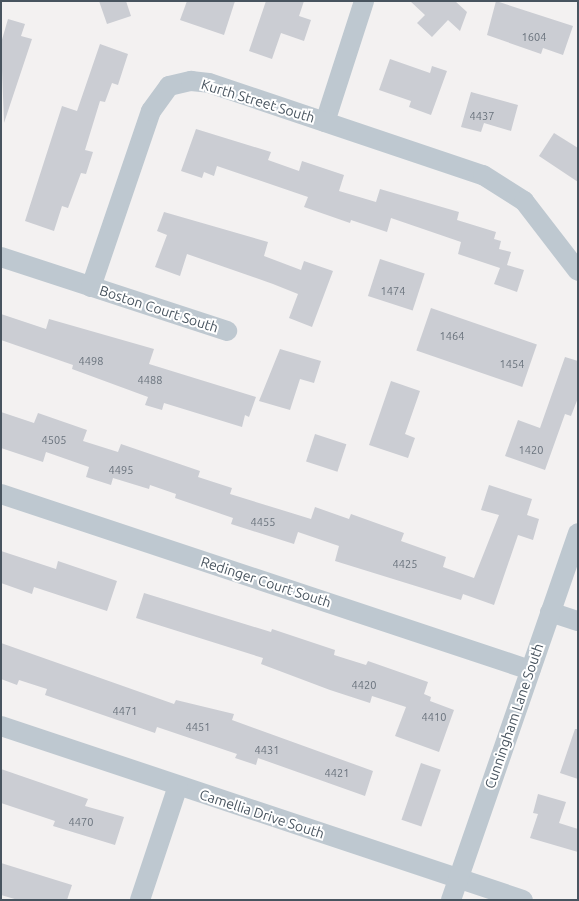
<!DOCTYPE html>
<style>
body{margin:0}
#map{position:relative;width:579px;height:901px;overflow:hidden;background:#f3f1f1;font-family:Ubuntu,sans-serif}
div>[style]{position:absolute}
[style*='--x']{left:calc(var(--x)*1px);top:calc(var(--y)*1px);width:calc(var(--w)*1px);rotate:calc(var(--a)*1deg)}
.building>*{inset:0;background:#cbcdd3;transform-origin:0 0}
.minor>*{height:20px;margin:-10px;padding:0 10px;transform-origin:10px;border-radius:10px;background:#bec8d0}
span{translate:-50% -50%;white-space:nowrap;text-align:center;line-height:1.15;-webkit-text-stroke:4px #fff;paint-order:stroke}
.number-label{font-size:11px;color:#69727c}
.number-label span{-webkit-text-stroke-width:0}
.street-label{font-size:14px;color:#48545f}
.frame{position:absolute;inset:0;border:2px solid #48545f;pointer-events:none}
</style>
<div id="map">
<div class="building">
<div style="clip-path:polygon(99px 1px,126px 1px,131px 16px,107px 24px)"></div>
<div style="clip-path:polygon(187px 1px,235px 1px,224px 35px,180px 20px)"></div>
<div style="clip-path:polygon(266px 1px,304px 1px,299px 16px,311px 20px,304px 41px,281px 33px,272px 59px,249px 51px)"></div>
<div style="clip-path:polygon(410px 1px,455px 1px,467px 12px,460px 31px,448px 20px,432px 37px,417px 23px,425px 15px)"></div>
<div style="clip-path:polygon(496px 1px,573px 26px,563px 55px,543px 48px,541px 54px,487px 35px)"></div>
<div style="clip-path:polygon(8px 19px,25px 24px,21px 36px,32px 39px,4px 123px,1px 43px)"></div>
<div style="clip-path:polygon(100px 44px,128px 54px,118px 85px,112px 83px,105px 102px,100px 101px,85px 150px,93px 152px,86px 174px,81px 173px,68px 208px,62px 206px,54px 231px,25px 221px,62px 106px,77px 111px)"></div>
<div style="clip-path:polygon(390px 59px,430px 73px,432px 66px,447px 71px,431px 115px,409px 107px,411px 101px,379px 90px)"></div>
<div style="clip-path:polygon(471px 92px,518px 105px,511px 131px,484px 123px,481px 132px,461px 127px)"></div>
<div style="clip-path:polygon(196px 129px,271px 152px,268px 160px,299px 171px,302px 161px,344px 175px,339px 191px,376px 202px,380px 189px,459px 212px,457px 220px,496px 232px,494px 239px,501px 241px,499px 249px,511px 252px,507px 265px,524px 270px,517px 292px,494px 284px,500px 268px,458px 254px,461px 242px,391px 218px,387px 232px,351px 220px,350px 223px,304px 207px,308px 197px,217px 166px,214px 176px,204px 172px,202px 178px,181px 171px)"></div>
<div style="clip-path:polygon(554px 133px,578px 148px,578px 182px,539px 156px)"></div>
<div style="clip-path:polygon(164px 212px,268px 242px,264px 256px,301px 270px,304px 261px,333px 271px,312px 327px,289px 318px,298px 294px,273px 284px,187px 254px,180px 276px,155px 267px,167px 235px,157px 231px)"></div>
<div style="left:380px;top:259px;width:47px;height:39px;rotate:18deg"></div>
<div style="left:431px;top:308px;width:112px;height:45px;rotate:19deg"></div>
<div style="clip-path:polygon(1px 314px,46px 329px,49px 319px,154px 349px,149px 364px,256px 397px,249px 417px,245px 415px,242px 427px,164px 403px,162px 410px,145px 405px,148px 397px,72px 369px,73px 365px,1px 340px)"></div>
<div style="clip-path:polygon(280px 349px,321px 361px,314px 383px,300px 379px,290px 410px,259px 401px)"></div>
<div style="clip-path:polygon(565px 357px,578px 361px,578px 398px,571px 416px,565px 414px,545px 470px,505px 456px,518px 420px,540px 428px)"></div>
<div style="clip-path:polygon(391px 381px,420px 391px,405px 434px,415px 438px,408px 458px,369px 445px)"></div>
<div style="clip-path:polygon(1px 412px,34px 423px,38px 413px,87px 430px,83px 441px,118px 452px,121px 444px,200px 471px,198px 477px,232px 488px,230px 494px,311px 519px,315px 507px,349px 519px,351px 514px,404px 533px,401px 541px,446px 557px,443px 567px,474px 578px,499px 515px,481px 510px,489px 485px,532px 499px,527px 515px,539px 519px,533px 540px,518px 535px,494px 605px,463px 594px,461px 600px,335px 561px,339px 546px,298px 532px,294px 544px,231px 524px,233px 518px,175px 498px,176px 494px,150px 485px,149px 489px,113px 478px,111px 485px,86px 477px,89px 467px,46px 452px,43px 462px,1px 448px)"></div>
<div style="left:315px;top:434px;width:33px;height:29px;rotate:18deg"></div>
<div style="clip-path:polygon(1px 551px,56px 569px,58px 561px,117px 581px,107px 611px,34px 587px,32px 594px,1px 583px)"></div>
<div style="clip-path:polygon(144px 593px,271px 632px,272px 629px,335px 650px,334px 655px,366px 665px,368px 661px,428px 682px,424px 694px,431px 697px,430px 701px,454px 710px,439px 752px,395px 736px,406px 707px,372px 696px,370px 703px,330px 690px,261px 664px,263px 658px,136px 618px)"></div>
<div style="clip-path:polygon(1px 643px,174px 704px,176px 700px,234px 714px,232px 720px,373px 771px,365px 796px,258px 758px,256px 765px,235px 758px,237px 754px,157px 727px,155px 733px,45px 695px,47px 689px,19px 680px,17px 685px,1px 679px)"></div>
<div style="clip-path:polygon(575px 729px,578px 729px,578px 779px,560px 773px)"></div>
<div style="left:421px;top:763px;width:21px;height:60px;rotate:19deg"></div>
<div style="clip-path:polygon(1px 769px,88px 799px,85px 806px,124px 817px,115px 845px,53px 826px,55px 821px,1px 803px)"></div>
<div style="clip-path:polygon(538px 794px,566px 802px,559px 823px,578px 829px,578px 852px,530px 838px,538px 814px,533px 813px)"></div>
<div style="clip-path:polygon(1px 863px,72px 885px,67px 900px,18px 900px,1px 895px)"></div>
</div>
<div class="minor">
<div style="--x:325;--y:122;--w:127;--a:-72.1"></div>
<div style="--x:1;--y:257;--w:238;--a:18.1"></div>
<div style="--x:91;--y:287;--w:186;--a:-71.2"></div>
<div style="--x:151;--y:111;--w:31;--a:-54"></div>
<div style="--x:169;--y:86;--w:23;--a:-13"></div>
<div style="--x:191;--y:81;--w:18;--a:6"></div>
<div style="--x:209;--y:83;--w:289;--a:18.6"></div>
<div style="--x:483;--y:175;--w:49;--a:32.4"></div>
<div style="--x:524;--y:201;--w:88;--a:52.4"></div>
<div style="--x:1;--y:494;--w:558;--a:18.4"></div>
<div style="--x:550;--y:612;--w:29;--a:18"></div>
<div style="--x:1;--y:726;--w:550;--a:18.43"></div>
<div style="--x:140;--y:900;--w:120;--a:-71.6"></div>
<div style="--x:451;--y:900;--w:388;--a:-70.9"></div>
</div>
<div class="number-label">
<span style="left:534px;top:37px">1604</span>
<span style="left:482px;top:116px">4437</span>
<span style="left:393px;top:291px">1474</span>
<span style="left:452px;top:336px">1464</span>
<span style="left:91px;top:361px">4498</span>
<span style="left:512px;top:364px">1454</span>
<span style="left:150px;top:380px">4488</span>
<span style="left:54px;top:440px">4505</span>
<span style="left:531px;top:450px">1420</span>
<span style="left:121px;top:470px">4495</span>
<span style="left:263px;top:522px">4455</span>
<span style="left:405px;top:564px">4425</span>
<span style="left:364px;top:685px">4420</span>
<span style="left:125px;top:711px">4471</span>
<span style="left:434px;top:717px">4410</span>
<span style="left:198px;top:727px">4451</span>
<span style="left:267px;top:750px">4431</span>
<span style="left:337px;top:773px">4421</span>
<span style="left:81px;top:822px">4470</span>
</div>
<div class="street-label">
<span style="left:258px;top:101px;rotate:17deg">Kurth Street South</span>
<span style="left:159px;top:309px;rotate:18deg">Boston Court South</span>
<span style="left:266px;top:582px;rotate:18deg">Redinger Court South</span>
<span style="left:514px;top:716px;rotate:-71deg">Cunningham Lane South</span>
<span style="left:262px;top:814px;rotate:18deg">Camellia Drive South</span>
</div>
<div class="frame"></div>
</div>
